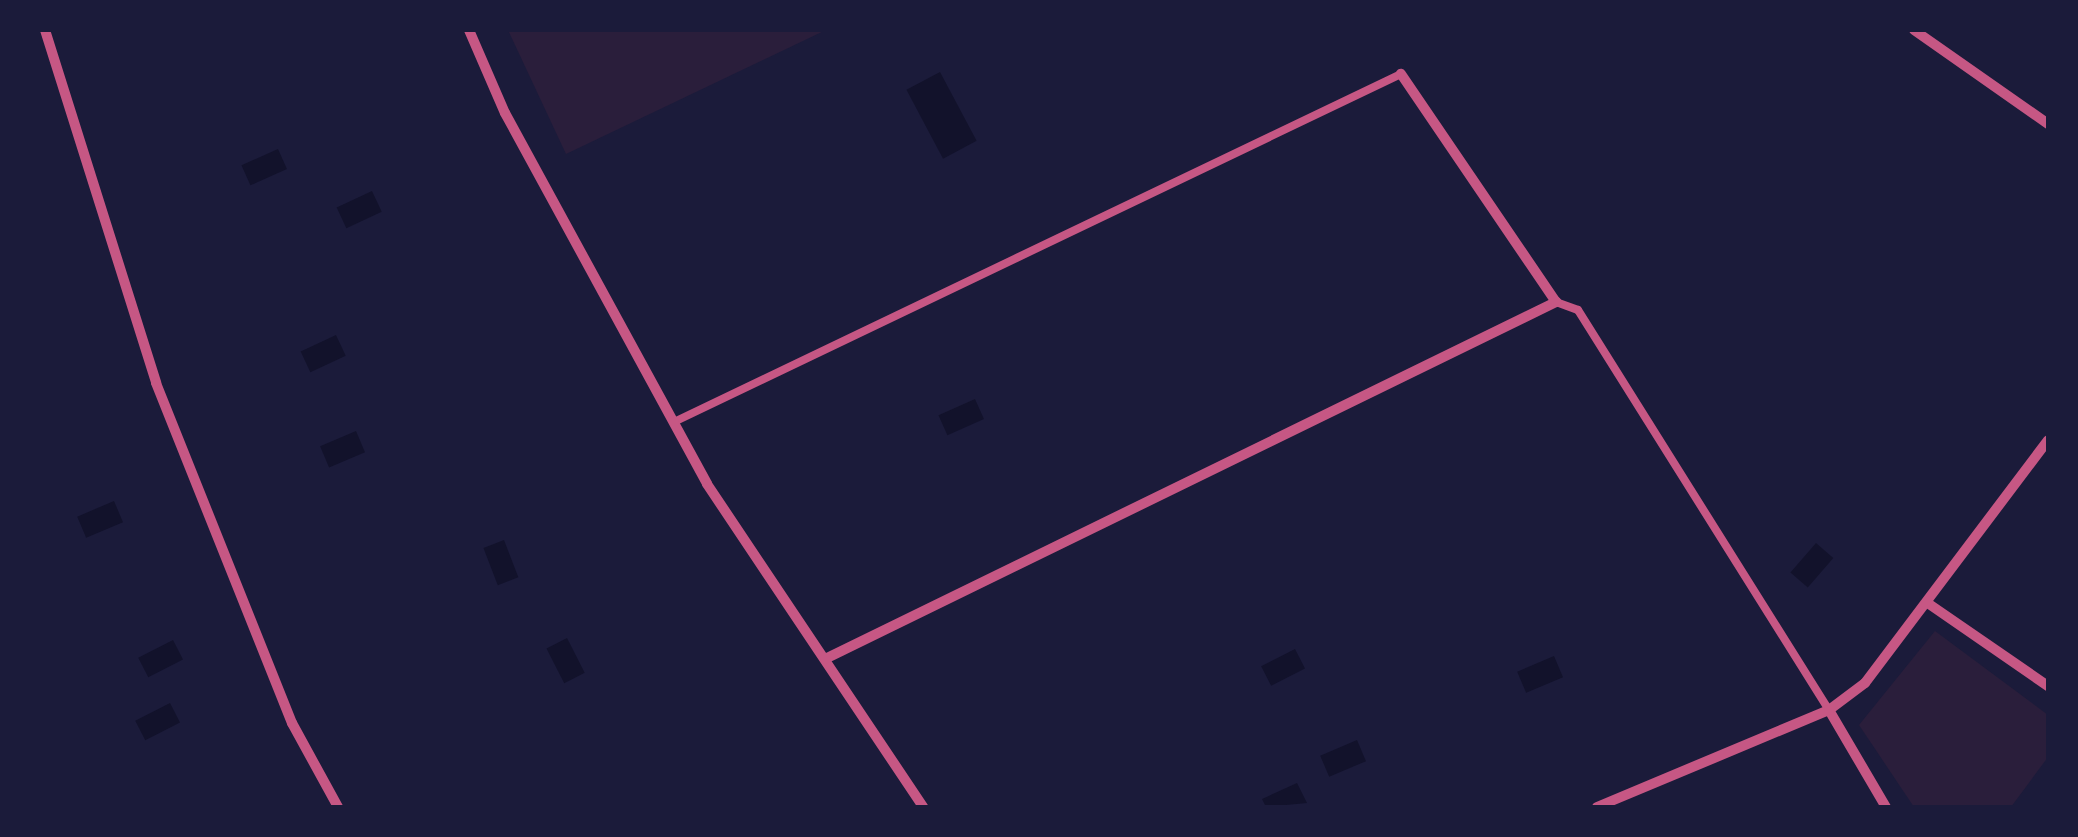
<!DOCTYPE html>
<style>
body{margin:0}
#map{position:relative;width:2078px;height:837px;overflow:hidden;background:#1b1b3a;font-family:Roboto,sans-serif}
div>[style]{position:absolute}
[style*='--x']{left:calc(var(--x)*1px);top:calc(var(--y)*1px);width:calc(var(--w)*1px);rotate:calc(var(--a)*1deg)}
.green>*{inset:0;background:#2a1e3b}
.water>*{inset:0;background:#12122b;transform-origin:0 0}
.service>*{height:8px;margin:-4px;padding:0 4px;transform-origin:4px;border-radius:4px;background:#c65784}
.minor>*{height:10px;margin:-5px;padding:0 5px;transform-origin:5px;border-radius:5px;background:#c65784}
span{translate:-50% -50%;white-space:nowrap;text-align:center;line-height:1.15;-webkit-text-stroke:8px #1b1b3a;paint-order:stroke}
.frame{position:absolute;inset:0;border:32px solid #1b1b3a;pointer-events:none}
</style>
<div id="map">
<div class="green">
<div style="clip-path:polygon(508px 30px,826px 30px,566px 154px)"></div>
<div style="clip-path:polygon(1935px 631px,2048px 715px,2048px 757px,2011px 807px,1914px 807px,1859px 725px)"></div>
</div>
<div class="water">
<div style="left:940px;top:72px;width:78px;height:38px;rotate:62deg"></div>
<div style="left:278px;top:149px;width:22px;height:40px;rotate:66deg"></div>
<div style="left:372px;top:191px;width:23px;height:39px;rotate:65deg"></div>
<div style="left:336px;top:335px;width:23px;height:39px;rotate:65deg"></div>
<div style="left:975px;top:399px;width:22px;height:40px;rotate:66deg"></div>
<div style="left:356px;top:431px;width:23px;height:39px;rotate:67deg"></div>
<div style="left:114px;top:501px;width:23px;height:40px;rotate:67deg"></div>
<div style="left:504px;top:540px;width:40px;height:22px;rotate:69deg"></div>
<div style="left:1816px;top:543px;width:23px;height:39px;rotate:41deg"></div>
<div style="left:567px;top:638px;width:39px;height:23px;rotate:63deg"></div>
<div style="left:173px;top:640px;width:22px;height:39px;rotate:63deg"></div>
<div style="left:1295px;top:649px;width:22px;height:38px;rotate:63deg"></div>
<div style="left:1554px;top:656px;width:23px;height:40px;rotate:67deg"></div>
<div style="left:170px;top:703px;width:22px;height:39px;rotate:63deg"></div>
<div style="left:1357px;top:740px;width:23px;height:40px;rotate:67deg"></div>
<div style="clip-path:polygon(1297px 783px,1307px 803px,1266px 807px,1262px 799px)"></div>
</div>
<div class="service">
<div style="--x:1556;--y:302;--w:23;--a:20"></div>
<div style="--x:1578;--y:310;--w:472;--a:57.9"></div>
<div style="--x:676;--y:421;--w:804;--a:-25.58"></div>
</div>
<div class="minor">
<div style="--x:45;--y:30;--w:370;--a:72.5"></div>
<div style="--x:156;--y:383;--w:366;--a:68.2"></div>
<div style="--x:292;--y:723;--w:96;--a:61.3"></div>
<div style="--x:469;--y:30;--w:90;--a:66.6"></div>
<div style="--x:505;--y:113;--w:422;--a:61.4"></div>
<div style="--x:707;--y:484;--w:389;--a:56.2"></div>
<div style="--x:1914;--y:30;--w:164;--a:35"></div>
<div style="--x:1929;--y:604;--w:145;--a:34.6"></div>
<div style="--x:825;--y:659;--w:814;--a:-26.03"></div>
<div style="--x:1556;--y:302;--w:276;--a:-124.2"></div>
<div style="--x:1829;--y:710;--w:113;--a:59.6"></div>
<div style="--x:1597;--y:807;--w:251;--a:-22.7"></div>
<div style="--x:1829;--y:710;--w:45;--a:-36.9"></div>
<div style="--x:1865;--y:683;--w:304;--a:-53"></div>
</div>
<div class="frame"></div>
</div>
